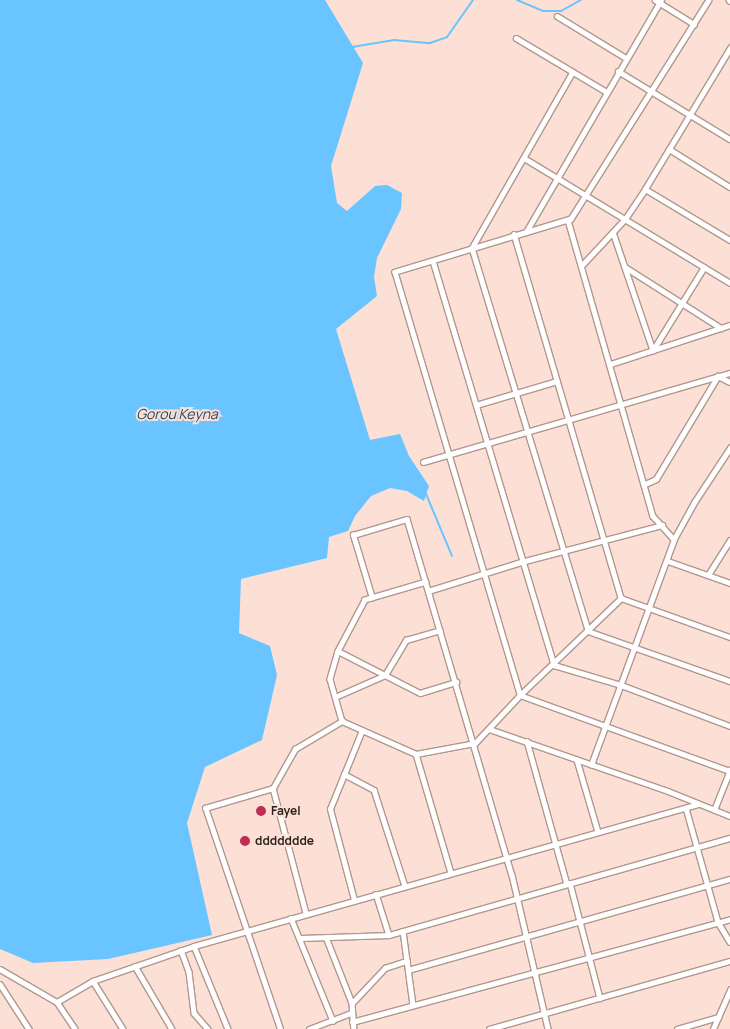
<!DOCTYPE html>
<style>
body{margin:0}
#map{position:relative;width:730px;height:1029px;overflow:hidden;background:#fce0d6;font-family:Manrope,sans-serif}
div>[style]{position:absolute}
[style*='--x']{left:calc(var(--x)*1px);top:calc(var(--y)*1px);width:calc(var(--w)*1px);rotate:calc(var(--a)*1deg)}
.water>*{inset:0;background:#69c4ff}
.stream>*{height:2px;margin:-1px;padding:0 1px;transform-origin:1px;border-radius:1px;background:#69c4ff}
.roads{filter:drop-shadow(1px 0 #b1978e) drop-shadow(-1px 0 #b1978e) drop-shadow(0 1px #b1978e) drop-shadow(0 -1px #b1978e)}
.street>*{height:4.5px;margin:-2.25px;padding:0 2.25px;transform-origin:2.25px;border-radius:2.25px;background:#fff}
.dots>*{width:14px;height:14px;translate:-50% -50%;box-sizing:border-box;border:2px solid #fce0d6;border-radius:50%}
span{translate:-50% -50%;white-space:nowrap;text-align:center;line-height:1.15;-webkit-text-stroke:4px #fce0d6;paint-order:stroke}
.poi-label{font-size:12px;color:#2b211d;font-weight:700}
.left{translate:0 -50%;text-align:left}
.water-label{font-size:14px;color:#234962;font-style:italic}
</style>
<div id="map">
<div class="water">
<div style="clip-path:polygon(0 0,325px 0,363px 63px,331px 166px,337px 203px,347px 211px,375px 186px,387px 185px,402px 193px,401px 209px,377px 258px,374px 277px,377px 296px,336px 329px,370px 440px,400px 434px,409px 456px,429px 486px,424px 501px,407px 491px,390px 488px,371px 496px,355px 516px,348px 531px,329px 537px,327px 558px,241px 579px,239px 633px,270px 646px,277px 675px,262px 740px,205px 767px,187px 823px,212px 935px,108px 959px,33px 963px,0 949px)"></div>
</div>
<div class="stream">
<div style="--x:517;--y:0;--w:28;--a:23"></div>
<div style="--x:543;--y:11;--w:18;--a:0"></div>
<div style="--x:561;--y:11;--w:23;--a:-29"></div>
<div style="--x:352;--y:47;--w:43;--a:-9.5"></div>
<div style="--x:394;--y:40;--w:36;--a:5"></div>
<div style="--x:430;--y:43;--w:18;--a:-19"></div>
<div style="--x:447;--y:37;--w:45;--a:-54.9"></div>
<div style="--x:426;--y:494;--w:67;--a:67.2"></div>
</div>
<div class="roads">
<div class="street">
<div style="--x:655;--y:0;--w:46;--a:31.6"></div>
<div style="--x:709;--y:0;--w:259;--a:122.2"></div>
<div style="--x:571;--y:219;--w:184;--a:163.2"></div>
<div style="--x:395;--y:272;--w:441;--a:73.5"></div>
<div style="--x:520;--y:695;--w:223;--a:19.9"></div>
<div style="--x:729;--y:0;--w:1;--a:45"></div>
<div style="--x:557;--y:16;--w:81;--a:31.3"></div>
<div style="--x:516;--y:38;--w:104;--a:30.8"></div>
<div style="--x:618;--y:71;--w:131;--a:31.3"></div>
<div style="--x:573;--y:72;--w:203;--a:119.8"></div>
<div style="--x:472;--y:248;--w:400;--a:73.1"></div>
<div style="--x:588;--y:631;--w:151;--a:19.4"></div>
<div style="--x:669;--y:149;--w:72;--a:31.9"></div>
<div style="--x:524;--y:158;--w:241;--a:31.2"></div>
<div style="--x:645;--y:189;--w:99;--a:31"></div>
<div style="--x:568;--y:220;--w:308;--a:74"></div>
<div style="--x:653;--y:516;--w:31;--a:48"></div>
<div style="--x:526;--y:232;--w:268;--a:-59.8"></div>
<div style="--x:613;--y:232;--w:125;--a:71.3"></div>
<div style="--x:514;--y:234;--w:379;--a:73.6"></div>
<div style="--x:433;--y:261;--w:422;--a:73.3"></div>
<div style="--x:554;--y:665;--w:70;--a:16.6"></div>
<div style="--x:621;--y:685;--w:116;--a:20.6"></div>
<div style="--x:582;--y:265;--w:63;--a:-46.9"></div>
<div style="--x:625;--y:219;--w:36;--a:-56"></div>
<div style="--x:645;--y:189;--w:165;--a:-58.9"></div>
<div style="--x:625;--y:267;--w:114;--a:32.4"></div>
<div style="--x:653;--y:350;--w:97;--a:-58.4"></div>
<div style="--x:611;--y:364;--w:125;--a:-18.1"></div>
<div style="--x:476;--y:405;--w:84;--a:-16.5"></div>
<div style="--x:423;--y:462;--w:320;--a:-16.2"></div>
<div style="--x:645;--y:484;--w:12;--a:-24"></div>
<div style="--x:656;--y:479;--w:120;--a:-59"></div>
<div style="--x:718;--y:376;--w:13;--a:27"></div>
<div style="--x:668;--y:561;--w:66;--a:19.5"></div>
<div style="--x:708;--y:575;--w:41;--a:-57.8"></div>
<div style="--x:426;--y:582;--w:64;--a:163.6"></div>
<div style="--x:365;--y:600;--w:58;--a:117.9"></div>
<div style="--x:338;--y:651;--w:92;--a:27.1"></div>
<div style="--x:420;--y:693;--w:38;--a:-17"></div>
<div style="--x:428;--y:591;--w:97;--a:-17.3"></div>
<div style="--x:521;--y:562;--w:146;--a:-14.7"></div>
<div style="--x:372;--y:598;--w:66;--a:-106.8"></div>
<div style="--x:353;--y:535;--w:56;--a:-16.5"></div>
<div style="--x:407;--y:519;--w:371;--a:73.6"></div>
<div style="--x:512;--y:875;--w:158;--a:76.8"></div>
<div style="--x:621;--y:598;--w:116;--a:19.7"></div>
<div style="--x:338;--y:651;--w:29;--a:106"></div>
<div style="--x:330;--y:679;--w:44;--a:74.1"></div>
<div style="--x:335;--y:697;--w:55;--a:-23.7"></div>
<div style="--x:385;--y:675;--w:41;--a:-59"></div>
<div style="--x:406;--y:640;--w:35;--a:-16"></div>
<div style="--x:342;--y:721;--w:81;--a:24"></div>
<div style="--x:416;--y:754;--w:60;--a:-10.6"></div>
<div style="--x:475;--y:743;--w:66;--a:-46.8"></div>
<div style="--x:520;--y:695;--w:140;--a:-43.8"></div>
<div style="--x:489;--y:729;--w:189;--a:19.1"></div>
<div style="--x:668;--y:791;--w:67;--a:22"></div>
<div style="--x:527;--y:741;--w:148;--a:74.4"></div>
<div style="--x:416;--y:754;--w:124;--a:73.6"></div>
<div style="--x:577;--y:760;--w:75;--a:73.7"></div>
<div style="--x:591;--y:765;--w:241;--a:-69.8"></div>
<div style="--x:674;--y:539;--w:43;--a:-61.1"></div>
<div style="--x:695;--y:501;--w:64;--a:-56.6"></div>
<div style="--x:344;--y:774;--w:34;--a:28"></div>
<div style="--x:374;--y:790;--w:101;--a:72.1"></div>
<div style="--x:273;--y:788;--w:129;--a:75.2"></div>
<div style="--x:686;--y:808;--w:118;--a:74.3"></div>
<div style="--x:718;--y:922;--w:23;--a:59"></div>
<div style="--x:714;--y:810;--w:43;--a:-68.2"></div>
<div style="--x:570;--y:883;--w:119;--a:75.4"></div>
<div style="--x:376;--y:894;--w:43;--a:72.4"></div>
<div style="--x:354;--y:900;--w:94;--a:-104.8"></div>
<div style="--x:330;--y:809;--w:85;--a:-67.9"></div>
<div style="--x:291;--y:918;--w:111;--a:67.8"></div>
<div style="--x:403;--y:931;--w:75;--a:82.3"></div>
<div style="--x:326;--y:937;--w:71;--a:68.5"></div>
<div style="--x:352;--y:1003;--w:26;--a:86"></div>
<div style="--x:301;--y:938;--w:88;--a:-2"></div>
<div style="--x:389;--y:935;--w:355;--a:-15.9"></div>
<div style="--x:194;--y:946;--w:90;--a:67.7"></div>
<div style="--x:181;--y:950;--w:23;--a:70"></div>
<div style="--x:189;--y:972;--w:41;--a:83"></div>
<div style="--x:194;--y:1013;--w:21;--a:49"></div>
<div style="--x:135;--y:966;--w:73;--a:59.6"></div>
<div style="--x:0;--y:969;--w:66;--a:30.1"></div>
<div style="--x:57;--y:1002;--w:42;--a:-30.3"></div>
<div style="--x:93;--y:981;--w:107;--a:-19.1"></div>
<div style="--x:194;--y:946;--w:524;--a:-15.73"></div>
<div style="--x:408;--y:970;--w:335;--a:-15.8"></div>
<div style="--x:93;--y:981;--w:57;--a:58"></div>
<div style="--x:0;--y:984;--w:54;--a:57.2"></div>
<div style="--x:57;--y:1002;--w:32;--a:56"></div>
<div style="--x:352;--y:1003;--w:48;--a:-46.7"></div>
<div style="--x:385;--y:968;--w:23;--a:-18"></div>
<div style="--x:352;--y:1022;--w:392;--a:-15.2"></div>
<div style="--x:280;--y:1029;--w:233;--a:-108.7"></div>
<div style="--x:205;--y:808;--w:71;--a:-16.4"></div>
<div style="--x:273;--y:788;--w:45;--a:-60.6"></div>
<div style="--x:295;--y:749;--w:55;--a:-30.8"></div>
<div style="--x:309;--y:1029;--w:45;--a:-20.9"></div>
<div style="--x:489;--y:1029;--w:250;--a:-15.8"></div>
<div style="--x:677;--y:1029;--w:43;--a:-16.3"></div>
<div style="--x:713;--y:1029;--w:43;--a:-66.4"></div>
</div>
</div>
<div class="dots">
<div style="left:261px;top:811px;background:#bd2d54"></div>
<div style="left:245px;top:841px;background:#bd2d54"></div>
</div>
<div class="poi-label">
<span class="left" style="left:271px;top:811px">Fayel</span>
<span class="left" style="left:255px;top:841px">ddddddde</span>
</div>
<div class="water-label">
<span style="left:177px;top:414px">Gorou Keyna</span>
</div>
</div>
